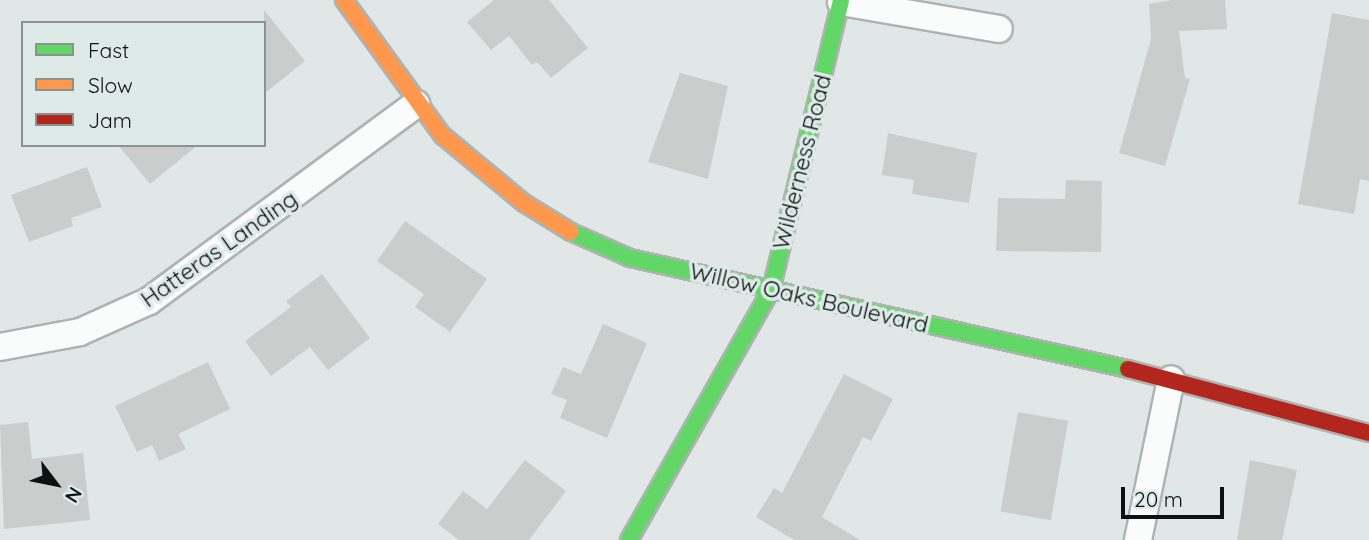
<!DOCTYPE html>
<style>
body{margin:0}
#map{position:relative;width:1369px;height:540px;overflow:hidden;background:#e1e7e6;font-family:Quicksand,sans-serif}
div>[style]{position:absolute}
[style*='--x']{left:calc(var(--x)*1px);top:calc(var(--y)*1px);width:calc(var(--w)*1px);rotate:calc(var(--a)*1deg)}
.building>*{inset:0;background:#c9cecd;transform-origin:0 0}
.roads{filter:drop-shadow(2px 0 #aeb3b2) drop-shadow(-2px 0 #aeb3b2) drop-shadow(0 2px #aeb3b2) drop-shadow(0 -2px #aeb3b2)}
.street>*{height:26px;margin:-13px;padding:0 13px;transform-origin:13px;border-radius:13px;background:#fafbfb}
.fast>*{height:16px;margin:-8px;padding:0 8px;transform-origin:8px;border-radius:8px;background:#63d668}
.slow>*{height:16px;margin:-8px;padding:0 8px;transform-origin:8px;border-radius:8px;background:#ff974d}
.jam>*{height:16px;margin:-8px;padding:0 8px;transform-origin:8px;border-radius:8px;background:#b3261e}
span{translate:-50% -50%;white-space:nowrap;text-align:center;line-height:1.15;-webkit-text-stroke:7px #deeae8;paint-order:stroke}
.street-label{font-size:23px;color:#0d1111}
.legend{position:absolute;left:21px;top:21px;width:245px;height:126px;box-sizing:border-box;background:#deeae8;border:2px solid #8a9392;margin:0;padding:9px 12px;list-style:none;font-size:21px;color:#0d1111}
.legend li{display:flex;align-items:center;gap:14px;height:35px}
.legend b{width:35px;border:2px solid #8a9392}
.north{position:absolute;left:21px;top:449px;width:70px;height:70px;-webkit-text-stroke:5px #deeae8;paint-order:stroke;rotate:122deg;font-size:19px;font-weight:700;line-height:28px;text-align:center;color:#0d1111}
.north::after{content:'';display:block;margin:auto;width:24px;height:32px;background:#0d1111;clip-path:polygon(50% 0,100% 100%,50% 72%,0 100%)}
.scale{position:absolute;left:1121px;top:487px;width:103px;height:32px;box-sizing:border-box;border:4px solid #0d1111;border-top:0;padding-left:9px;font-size:21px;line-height:24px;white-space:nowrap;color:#0d1111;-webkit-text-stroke:5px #deeae8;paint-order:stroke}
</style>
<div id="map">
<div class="building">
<div style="clip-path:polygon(494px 0,549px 0,588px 48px,551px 78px,537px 62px,532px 65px,509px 36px,491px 50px,467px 22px)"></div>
<div style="clip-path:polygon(1172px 0,1225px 0,1227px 29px,1179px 31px,1185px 78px,1190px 79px,1165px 166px,1119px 153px,1151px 39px,1149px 4px)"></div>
<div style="clip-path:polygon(264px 10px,305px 61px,264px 94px)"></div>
<div style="clip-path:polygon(1332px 13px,1369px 20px,1369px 181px,1360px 179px,1354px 214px,1298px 204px)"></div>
<div style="clip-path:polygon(680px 73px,728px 86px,708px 179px,648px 162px)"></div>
<div style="clip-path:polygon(888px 133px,977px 153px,969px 203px,912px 194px,914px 180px,882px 175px)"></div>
<div style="clip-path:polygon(118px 145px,198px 145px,150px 184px)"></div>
<div style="clip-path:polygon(87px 167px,102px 207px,71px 218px,73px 226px,29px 242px,11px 195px)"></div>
<div style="clip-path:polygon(1066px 180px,1102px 181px,1101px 252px,996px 251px,998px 198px,1065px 199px)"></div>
<div style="clip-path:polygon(405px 221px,487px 279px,450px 332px,415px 307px,424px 294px,377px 261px)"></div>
<div style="clip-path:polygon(322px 274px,370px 338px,328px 370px,310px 347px,271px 376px,245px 341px,291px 307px,286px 301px)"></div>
<div style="clip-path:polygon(603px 324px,647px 343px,607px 438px,560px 418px,567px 400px,551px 394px,563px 367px,581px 374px)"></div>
<div style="clip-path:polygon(208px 362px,230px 409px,178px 434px,186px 449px,159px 461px,152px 445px,137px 452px,115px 406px)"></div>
<div style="clip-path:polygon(844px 374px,893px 399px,871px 441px,863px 437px,822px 517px,860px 540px,794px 540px,756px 517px,774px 488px,782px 493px)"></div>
<div style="left:1018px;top:412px;width:51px;height:101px;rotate:10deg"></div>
<div style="clip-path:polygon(28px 422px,32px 459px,83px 453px,90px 520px,4px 529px,0 425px)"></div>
<div style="clip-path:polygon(525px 460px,566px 491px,529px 540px,459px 540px,438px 524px,463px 491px,487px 509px)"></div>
<div style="clip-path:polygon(1250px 460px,1297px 470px,1282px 540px,1237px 540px)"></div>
</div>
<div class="roads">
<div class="street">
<div style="--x:841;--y:2;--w:160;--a:9.7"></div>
<div style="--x:0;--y:347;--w:81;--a:-10.6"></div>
<div style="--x:80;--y:332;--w:76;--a:-24.2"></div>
<div style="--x:149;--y:301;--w:332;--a:-36.4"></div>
<div style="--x:1138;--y:540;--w:164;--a:-78.4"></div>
</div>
<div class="fast">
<div style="--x:571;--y:232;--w:64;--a:23.8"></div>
<div style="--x:630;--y:258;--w:510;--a:12.57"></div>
<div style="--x:629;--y:540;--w:288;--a:-60.4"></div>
<div style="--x:771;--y:290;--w:298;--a:-76.4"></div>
</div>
<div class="slow">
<div style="--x:344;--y:0;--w:167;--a:54"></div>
<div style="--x:442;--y:135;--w:107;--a:39.7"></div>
<div style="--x:524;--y:203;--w:55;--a:31.7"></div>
</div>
<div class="jam">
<div style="--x:1128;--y:369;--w:249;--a:14.9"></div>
</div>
</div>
<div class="street-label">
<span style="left:802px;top:162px;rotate:-76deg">Wilderness Road</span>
<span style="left:219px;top:249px;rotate:-35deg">Hatteras Landing</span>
<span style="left:809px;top:298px;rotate:13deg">Willow Oaks Boulevard</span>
</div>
<ul class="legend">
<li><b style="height:9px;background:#63d668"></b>Fast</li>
<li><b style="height:9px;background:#ff974d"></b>Slow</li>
<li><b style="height:9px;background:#b3261e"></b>Jam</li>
</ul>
<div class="north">N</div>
<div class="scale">20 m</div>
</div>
